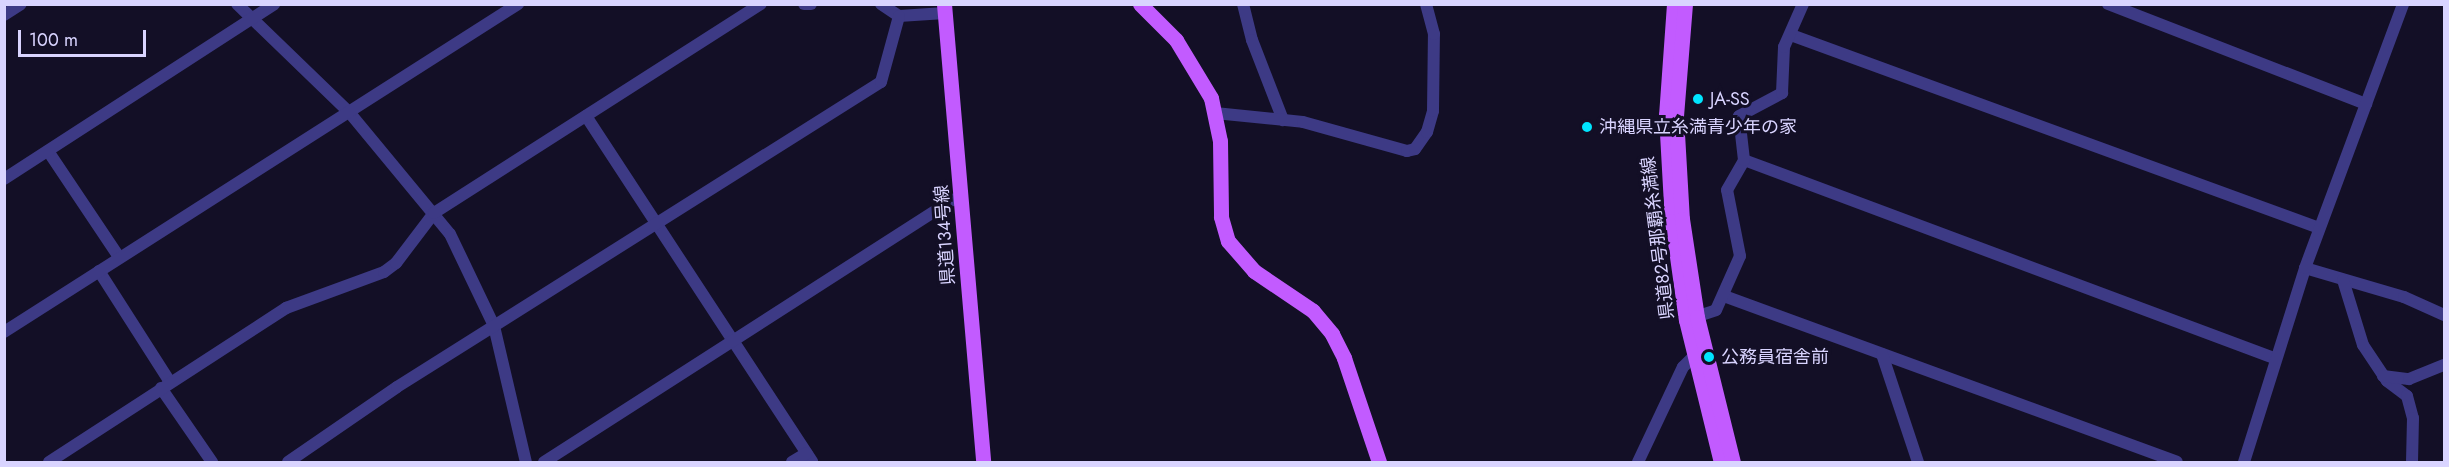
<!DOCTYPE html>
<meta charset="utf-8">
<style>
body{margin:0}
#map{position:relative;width:2449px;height:467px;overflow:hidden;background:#130f26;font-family:Jost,"Noto Sans JP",sans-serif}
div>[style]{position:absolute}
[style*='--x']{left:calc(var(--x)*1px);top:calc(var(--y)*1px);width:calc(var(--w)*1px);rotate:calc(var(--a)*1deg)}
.minor>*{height:12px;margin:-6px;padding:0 6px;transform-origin:6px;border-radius:6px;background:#3d3a85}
.major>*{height:15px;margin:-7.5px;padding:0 7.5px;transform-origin:7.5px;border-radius:7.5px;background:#c25bff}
.dots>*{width:16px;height:16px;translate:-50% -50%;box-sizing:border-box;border:3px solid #130f26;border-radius:50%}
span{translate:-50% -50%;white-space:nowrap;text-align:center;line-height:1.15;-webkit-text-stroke:6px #130f26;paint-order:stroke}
.poi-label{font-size:18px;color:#d9d4ff}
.left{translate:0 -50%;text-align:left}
.street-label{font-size:18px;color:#d9d4ff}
.frame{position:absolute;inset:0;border:6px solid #d9d4ff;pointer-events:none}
.scale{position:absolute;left:18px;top:30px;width:128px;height:27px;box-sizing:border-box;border:3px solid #d9d4ff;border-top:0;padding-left:8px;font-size:18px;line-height:21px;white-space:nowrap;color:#d9d4ff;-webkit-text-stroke:4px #130f26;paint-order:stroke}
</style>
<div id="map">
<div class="minor">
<div style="--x:237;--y:4;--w:156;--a:44"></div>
<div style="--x:349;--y:112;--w:158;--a:50.4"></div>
<div style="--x:450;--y:234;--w:102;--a:64.4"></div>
<div style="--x:494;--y:326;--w:140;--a:76.8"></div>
<div style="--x:804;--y:4;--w:7;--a:0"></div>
<div style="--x:881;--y:4;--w:22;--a:34"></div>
<div style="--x:899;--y:16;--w:46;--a:-3.7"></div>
<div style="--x:1243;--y:4;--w:37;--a:76"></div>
<div style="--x:1252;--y:40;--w:86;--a:68.8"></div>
<div style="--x:2108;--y:4;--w:277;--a:21.2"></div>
<div style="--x:4;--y:15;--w:20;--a:-33"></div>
<div style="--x:1791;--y:35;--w:562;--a:20.08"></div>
<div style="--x:1215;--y:113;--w:88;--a:5.8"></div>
<div style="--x:1303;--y:122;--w:108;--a:15.6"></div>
<div style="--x:1407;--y:151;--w:8;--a:-14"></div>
<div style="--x:1415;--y:149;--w:21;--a:-55"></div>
<div style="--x:1427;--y:132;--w:22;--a:-74"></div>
<div style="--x:1433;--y:111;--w:77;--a:-89.3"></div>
<div style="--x:1434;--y:34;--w:31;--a:-105"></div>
<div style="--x:586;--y:116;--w:413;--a:56.8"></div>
<div style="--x:48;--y:151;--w:128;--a:56.2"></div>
<div style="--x:1744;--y:160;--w:566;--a:20.48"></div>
<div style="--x:4;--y:179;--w:322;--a:-32.9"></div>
<div style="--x:2305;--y:268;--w:103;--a:16.3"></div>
<div style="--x:2404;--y:297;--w:44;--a:24.2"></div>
<div style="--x:99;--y:271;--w:132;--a:57.4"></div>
<div style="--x:2343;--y:280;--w:68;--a:72.9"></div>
<div style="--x:2363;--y:345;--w:43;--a:56.3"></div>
<div style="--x:2387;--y:381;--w:25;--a:37"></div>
<div style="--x:2407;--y:396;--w:23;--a:75"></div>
<div style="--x:2413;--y:418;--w:44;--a:91.3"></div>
<div style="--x:1724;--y:296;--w:482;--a:20.1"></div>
<div style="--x:1689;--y:319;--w:28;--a:-18"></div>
<div style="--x:1716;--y:310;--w:59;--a:-66"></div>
<div style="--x:1740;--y:256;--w:67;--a:-101.1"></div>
<div style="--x:1727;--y:190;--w:34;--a:-60"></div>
<div style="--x:1744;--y:160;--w:44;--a:-96.5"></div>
<div style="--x:1739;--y:116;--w:49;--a:-28.1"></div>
<div style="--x:1782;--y:93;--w:46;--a:-87.5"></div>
<div style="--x:1784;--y:47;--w:47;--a:-66.2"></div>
<div style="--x:4;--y:332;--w:610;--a:-32.54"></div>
<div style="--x:1882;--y:354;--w:114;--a:71.6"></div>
<div style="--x:2383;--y:376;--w:26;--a:7"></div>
<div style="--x:2409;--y:379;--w:38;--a:-22"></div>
<div style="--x:161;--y:388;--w:90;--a:55.4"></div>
<div style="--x:49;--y:462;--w:283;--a:-33"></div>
<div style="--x:286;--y:308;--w:104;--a:-20.2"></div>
<div style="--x:384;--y:272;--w:15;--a:-37"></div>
<div style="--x:396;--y:263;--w:63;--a:-52.8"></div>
<div style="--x:434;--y:213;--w:388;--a:-32.6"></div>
<div style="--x:288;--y:462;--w:132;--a:-34.5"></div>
<div style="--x:397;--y:387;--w:572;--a:-32.22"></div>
<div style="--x:881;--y:82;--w:68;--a:-74.7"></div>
<div style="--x:544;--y:462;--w:485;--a:-32.7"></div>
<div style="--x:952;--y:200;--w:10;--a:-11"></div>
<div style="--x:792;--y:462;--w:17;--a:-31"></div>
<div style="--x:1638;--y:462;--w:105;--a:-64.7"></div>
<div style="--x:1683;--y:367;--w:16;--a:-45"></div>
<div style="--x:2244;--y:462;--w:203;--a:-72.5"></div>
<div style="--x:2305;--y:268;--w:282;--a:-69.6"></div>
</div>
<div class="major">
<div style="--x:944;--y:4;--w:460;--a:85.1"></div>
<div style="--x:1140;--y:4;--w:51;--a:45"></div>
<div style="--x:1176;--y:40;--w:68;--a:58.9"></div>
<div style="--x:1211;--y:98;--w:44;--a:78.2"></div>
<div style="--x:1220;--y:141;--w:76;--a:89.2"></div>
<div style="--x:1221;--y:217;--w:25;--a:74"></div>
<div style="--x:1228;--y:241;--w:40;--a:49"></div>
<div style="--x:1254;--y:271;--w:71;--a:34.1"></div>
<div style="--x:1313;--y:311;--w:30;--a:50"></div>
<div style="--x:1332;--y:334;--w:27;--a:63"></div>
<div style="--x:1344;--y:358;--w:110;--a:71.4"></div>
<div style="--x:1674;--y:4;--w:111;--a:94.1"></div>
<div style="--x:1666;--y:115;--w:106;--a:86.8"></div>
<div style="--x:1672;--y:221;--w:100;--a:82"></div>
<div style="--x:1686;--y:320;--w:146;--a:76.2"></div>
<div style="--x:1685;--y:4;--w:112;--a:94.6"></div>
<div style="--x:1676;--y:116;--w:103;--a:86.7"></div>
<div style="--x:1682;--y:219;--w:99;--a:81.3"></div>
<div style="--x:1697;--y:317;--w:149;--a:76.1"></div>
</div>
<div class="dots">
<div style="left:1698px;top:99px;background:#00e5ff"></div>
<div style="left:1587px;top:127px;background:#00e5ff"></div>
<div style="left:1709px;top:357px;background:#00e5ff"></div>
</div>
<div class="poi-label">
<span class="left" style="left:1710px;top:99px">JA-SS</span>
<span class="left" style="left:1599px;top:127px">沖縄県立糸満青少年の家</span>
<span class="left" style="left:1721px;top:357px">公務員宿舎前</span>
</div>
<div class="street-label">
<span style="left:945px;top:235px;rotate:-94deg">県道134号線</span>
<span style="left:1658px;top:238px;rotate:-97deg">県道82号那覇糸満線</span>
</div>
<div class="frame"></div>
<div class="scale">100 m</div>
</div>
